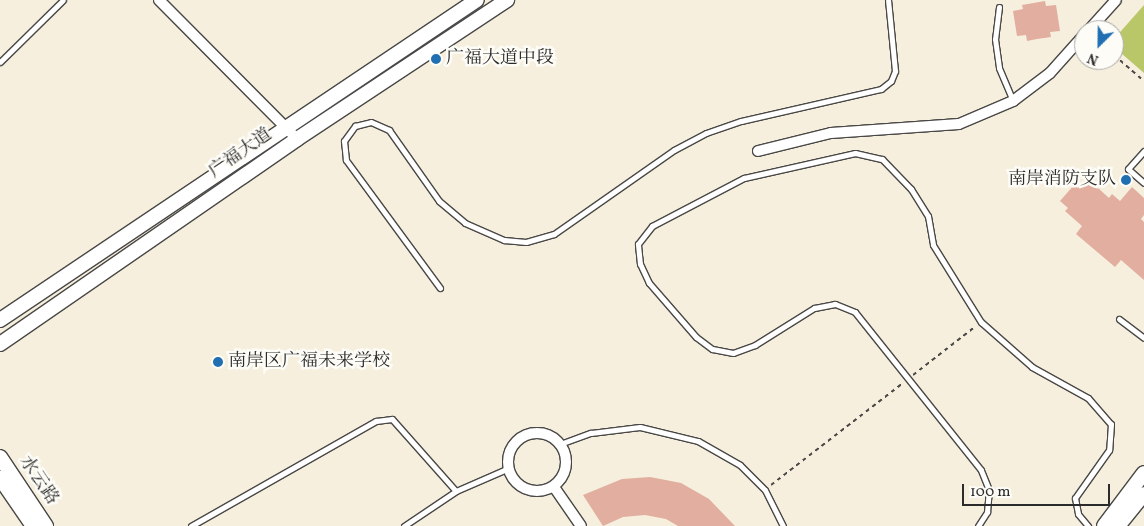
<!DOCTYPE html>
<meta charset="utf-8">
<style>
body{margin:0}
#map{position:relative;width:1144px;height:526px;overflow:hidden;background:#f6efdd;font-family:Vollkorn,"Noto Serif SC",serif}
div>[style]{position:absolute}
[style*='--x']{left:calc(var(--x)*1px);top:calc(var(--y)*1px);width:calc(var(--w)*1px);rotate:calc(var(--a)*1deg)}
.green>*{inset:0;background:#bac769}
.building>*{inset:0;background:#e1ae9f}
.path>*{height:2px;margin-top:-1px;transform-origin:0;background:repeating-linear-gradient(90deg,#494846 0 4px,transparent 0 8px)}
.roads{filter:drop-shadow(1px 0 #494846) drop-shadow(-1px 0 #494846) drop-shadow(0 1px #494846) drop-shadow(0 -1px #494846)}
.service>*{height:5px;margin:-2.5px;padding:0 2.5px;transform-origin:2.5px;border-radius:2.5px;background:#fff}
.minor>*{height:10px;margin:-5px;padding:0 5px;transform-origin:5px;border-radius:5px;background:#fff}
.minor>.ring{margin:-5px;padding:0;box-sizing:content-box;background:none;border:10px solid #fff;border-radius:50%}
.secondary>*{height:14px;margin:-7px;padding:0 7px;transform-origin:7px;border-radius:7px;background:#fff}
.dots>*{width:14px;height:14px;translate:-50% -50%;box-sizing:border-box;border:2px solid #fdfcf7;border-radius:50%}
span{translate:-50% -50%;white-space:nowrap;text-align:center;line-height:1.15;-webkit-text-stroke:5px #fdfcf7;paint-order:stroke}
.poi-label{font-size:18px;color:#2b2b2b}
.left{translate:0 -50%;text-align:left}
.right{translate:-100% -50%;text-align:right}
.street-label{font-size:18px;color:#2b2b2b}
.north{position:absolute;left:1074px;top:20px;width:50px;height:50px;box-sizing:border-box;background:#fdfcf7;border:1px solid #a9a8a5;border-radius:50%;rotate:203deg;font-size:14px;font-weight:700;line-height:20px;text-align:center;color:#2b2b2b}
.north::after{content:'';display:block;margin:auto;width:18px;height:22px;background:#1f6fb2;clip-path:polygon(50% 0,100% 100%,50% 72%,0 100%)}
.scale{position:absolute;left:962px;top:484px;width:148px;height:22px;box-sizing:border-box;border:2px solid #2b2b2b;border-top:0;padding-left:6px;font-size:15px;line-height:18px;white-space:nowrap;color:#2b2b2b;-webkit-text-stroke:4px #fdfcf7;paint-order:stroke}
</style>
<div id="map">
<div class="green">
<div style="clip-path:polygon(1144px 5px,1144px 73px,1114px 47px,1114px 39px)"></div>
</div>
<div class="building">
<div style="clip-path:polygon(1045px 1px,1046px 6px,1056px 5px,1060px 31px,1050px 32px,1051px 37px,1037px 39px,1027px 41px,1026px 35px,1017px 36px,1013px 11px,1023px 9px,1022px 5px)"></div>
<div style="clip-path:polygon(1087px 178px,1109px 198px,1112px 194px,1120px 201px,1132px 187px,1144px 198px,1144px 215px,1141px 219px,1144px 222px,1144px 280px,1121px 260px,1115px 267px,1076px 234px,1082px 226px,1065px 211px,1068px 208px,1060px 201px,1074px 185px,1078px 188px)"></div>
<div style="clip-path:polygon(650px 477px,681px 483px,709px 499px,735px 526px,678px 526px,666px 519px,645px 515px,623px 517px,603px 526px,583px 495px,622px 479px)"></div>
</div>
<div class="path">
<div style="--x:1114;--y:55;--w:40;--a:41"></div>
<div style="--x:913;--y:375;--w:80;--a:-37.9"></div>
<div style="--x:771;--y:485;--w:167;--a:-37.7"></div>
</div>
<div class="roads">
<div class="service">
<div style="--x:999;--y:7;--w:32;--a:97"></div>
<div style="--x:995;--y:39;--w:29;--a:82"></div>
<div style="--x:999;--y:68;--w:36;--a:67"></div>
<div style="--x:0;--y:62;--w:88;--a:-44.5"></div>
<div style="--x:1144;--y:151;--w:24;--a:132"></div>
<div style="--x:1128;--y:169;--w:21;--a:41"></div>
<div style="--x:440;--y:288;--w:159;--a:-126.3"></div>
<div style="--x:346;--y:160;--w:19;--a:-96"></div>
<div style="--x:344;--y:141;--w:19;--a:-54"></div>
<div style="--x:355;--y:126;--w:16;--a:-14"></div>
<div style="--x:371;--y:122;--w:20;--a:24"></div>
<div style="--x:389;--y:130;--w:87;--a:54.8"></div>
<div style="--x:439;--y:201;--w:34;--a:40"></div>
<div style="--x:465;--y:223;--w:43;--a:23.6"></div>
<div style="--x:504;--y:240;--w:22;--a:5"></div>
<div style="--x:526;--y:242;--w:29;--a:-16"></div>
<div style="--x:554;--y:234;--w:146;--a:-35"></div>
<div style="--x:674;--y:150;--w:36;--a:-28"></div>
<div style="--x:706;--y:133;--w:37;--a:-19"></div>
<div style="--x:741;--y:121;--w:144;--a:-12.9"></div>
<div style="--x:881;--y:89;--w:13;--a:-39"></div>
<div style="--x:891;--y:81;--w:11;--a:-68"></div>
<div style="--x:895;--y:71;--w:71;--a:-95.6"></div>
<div style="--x:1119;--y:319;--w:31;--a:37"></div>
<div style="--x:560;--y:444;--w:33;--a:-20"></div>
<div style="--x:591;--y:433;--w:49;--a:-7"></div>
<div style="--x:640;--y:427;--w:60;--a:13.6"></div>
<div style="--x:698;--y:441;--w:48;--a:29.7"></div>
<div style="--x:740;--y:465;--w:35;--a:45"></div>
<div style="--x:765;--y:490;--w:40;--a:63.4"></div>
<div style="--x:191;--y:526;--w:213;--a:-29.6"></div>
<div style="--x:376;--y:421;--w:16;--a:-7"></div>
<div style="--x:392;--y:419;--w:96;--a:48.4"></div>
<div style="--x:404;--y:526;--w:63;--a:-33.9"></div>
<div style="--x:456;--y:491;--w:58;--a:-23.5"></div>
<div style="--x:978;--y:526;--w:17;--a:-57"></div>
<div style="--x:987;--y:512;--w:22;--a:-85"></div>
<div style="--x:989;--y:490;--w:22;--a:-112"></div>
<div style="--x:981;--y:470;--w:202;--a:-128.6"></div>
<div style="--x:855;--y:312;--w:22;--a:-158"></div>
<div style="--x:835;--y:304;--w:21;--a:169"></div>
<div style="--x:814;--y:308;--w:70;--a:147.9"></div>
<div style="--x:755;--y:345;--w:23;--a:160"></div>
<div style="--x:733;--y:353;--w:21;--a:-169"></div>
<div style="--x:712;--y:349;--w:20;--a:-143"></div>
<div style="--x:696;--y:337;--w:72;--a:-131"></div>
<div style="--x:649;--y:283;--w:21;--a:-115"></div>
<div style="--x:640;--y:264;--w:20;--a:-96"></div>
<div style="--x:638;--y:244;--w:23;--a:-52"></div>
<div style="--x:652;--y:226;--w:104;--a:-27.6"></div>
<div style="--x:744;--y:178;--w:114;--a:-12.7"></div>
<div style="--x:855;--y:153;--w:28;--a:13"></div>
<div style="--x:882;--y:159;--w:42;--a:46"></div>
<div style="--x:911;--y:189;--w:32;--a:58"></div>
<div style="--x:928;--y:216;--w:29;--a:80"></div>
<div style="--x:933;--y:245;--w:91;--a:58.1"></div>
<div style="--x:981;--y:322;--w:68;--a:41.4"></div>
<div style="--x:1032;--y:367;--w:64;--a:29"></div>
<div style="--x:1088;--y:398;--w:35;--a:49"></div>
<div style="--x:1111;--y:424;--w:26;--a:94"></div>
<div style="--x:1109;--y:450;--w:59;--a:125.3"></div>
<div style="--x:1075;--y:498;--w:16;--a:79"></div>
<div style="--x:1078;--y:514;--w:16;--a:50"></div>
</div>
<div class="minor">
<div style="--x:159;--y:0;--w:196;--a:45.2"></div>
<div style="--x:1089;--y:30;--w:40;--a:-48"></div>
<div style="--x:758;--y:151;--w:75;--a:-13.9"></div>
<div style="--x:831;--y:133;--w:128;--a:-4"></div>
<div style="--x:959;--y:124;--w:59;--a:-23.1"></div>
<div style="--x:1013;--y:101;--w:46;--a:-37.1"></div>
<div style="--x:1050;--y:73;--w:51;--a:-48.2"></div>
<div class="ring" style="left:508px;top:433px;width:48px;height:48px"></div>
<div style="--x:554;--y:487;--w:47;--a:55.3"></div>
</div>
<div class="secondary">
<div style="--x:0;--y:320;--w:574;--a:-33.86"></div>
<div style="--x:0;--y:344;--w:361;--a:-34.6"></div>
<div style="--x:297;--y:139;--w:252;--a:-33.5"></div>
<div style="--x:0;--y:457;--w:83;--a:56.3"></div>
<div style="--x:0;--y:478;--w:58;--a:55.5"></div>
<div style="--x:1104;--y:526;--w:66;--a:-53"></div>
<div style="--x:1118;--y:526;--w:41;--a:-50.9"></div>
</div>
</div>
<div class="dots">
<div style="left:436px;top:59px;background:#1f6fb2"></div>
<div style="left:1126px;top:180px;background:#1f6fb2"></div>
<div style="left:218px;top:362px;background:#1f6fb2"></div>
</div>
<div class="poi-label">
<span class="left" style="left:446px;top:59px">广福大道中段</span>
<span class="right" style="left:1116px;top:180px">南岸消防支队</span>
<span class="left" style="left:228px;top:362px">南岸区广福未来学校</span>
</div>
<div class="street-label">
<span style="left:241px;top:154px;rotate:-35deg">广福大道</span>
<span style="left:38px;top:481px;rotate:56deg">水云路</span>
</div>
<div class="north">N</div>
<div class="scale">100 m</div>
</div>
